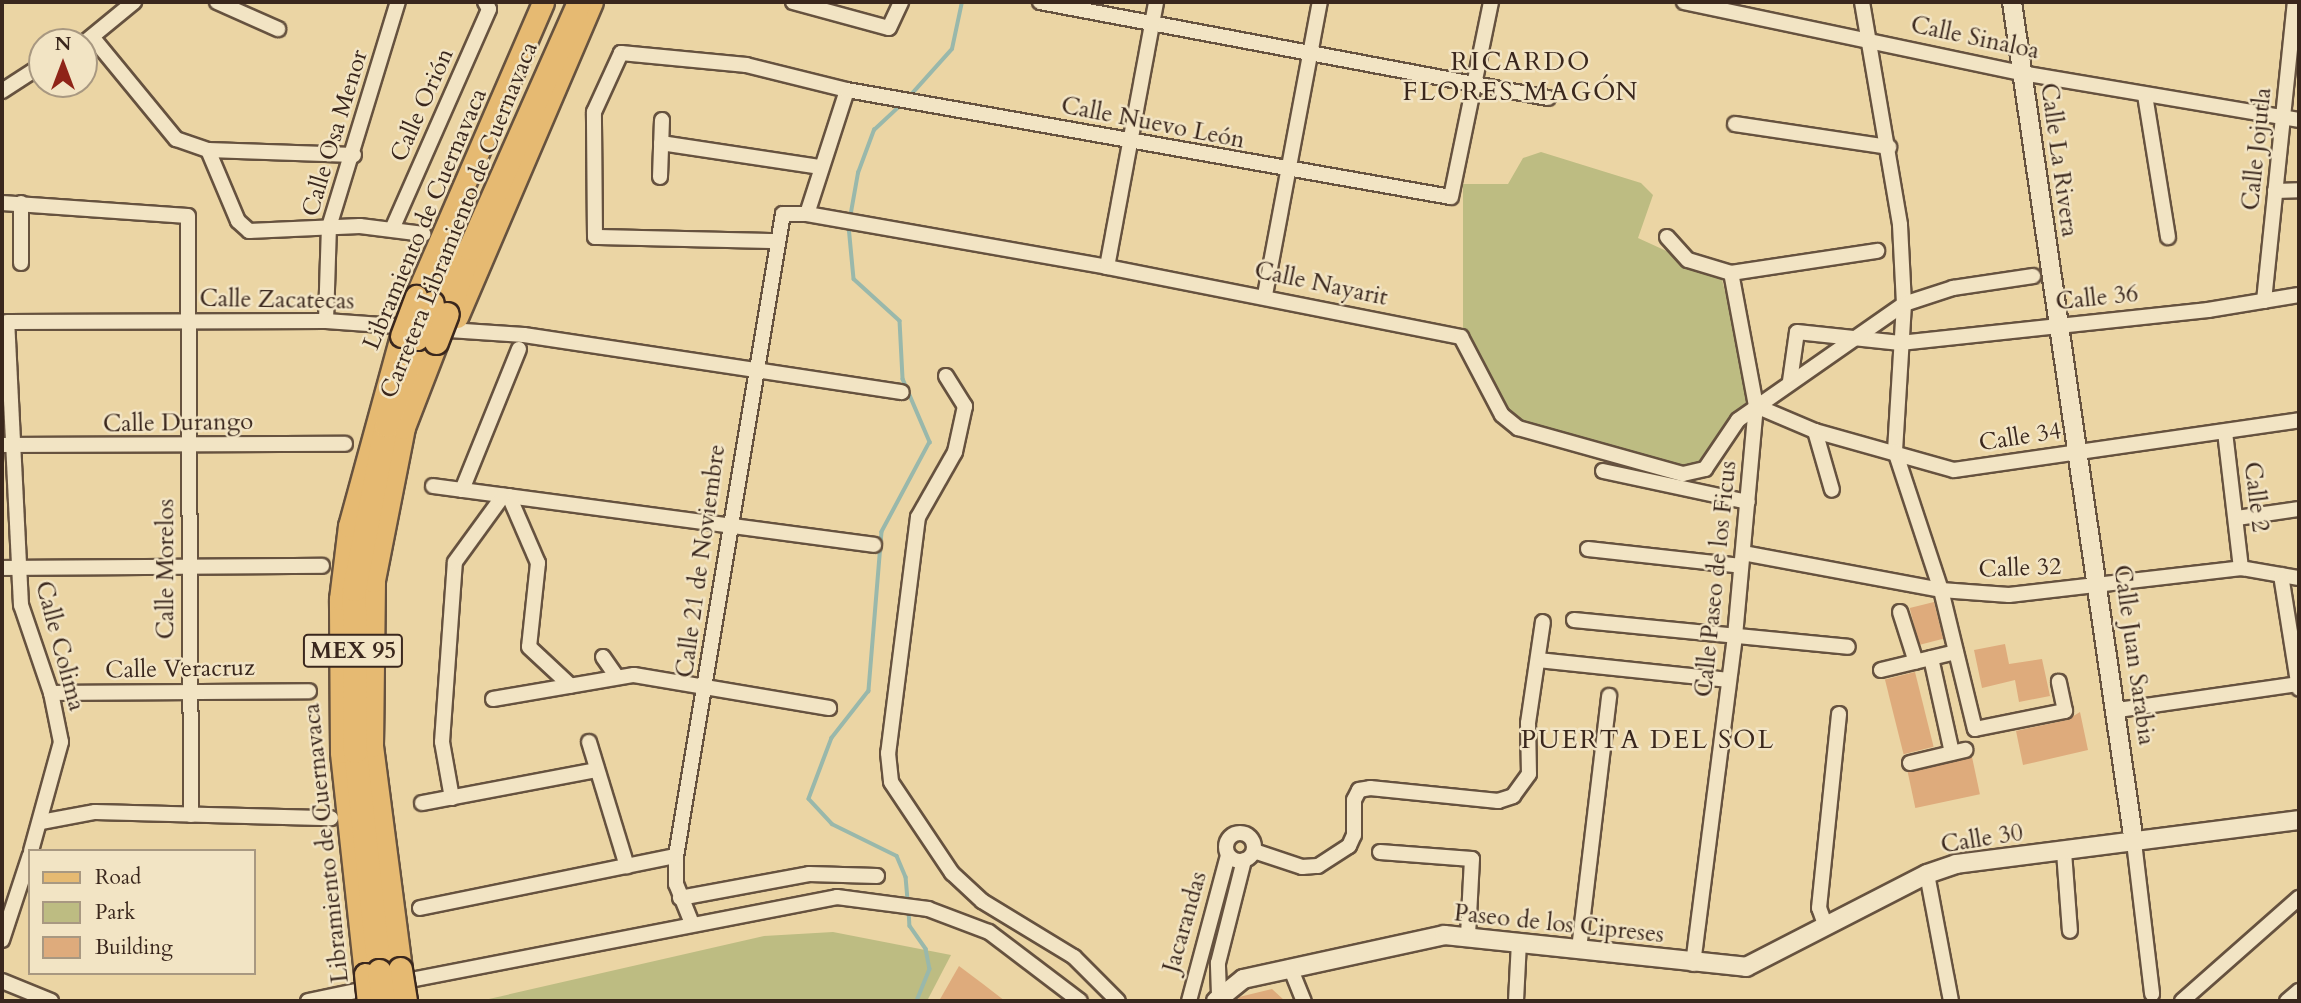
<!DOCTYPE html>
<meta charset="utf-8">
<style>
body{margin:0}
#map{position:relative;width:2301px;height:1003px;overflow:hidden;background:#ebd5a4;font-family:Cardo,serif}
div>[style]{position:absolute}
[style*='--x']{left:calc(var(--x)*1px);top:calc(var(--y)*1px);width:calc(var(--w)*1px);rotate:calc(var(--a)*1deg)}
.green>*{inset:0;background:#bdbc82}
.stream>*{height:3.5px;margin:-1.75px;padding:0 1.75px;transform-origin:1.75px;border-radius:1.75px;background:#99b8ab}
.building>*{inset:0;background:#deab7c;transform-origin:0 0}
.roads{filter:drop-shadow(2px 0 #66523f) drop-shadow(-2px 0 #66523f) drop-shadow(0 2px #66523f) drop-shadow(0 -2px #66523f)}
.minor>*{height:14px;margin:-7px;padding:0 7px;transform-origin:7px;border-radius:7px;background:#f2e4c4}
.minor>.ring{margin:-7px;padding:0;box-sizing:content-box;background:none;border:14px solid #f2e4c4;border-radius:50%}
.tertiary>*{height:18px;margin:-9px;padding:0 9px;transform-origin:9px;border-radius:9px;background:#f2e4c4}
.primary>*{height:21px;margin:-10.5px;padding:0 10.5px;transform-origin:10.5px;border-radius:10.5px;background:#e6ba72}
.trunk>*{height:23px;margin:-11.5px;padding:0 11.5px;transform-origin:11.5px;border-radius:11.5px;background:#e6ba72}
.bridges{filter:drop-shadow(2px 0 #3a271d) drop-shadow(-2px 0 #3a271d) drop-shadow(0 2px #3a271d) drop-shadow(0 -2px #3a271d)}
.primary-bridge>*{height:21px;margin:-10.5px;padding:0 10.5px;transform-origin:10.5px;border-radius:10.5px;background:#e6ba72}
.trunk-bridge>*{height:23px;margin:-11.5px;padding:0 11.5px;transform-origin:11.5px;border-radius:11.5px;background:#e6ba72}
span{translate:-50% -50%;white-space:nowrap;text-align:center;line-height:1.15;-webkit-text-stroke:5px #f2e4c4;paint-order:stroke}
.shield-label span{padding:2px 5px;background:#f2e4c4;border:2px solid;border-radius:5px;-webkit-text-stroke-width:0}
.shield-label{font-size:23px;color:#3a271d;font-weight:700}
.street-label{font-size:24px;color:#3a271d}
.neighbourhood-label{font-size:26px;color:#3a271d;letter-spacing:2px}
.frame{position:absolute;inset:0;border:4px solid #3a271d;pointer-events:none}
.legend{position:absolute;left:28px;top:849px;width:228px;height:126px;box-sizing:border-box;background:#f2e4c4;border:2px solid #a89881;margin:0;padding:9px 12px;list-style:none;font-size:21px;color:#3a271d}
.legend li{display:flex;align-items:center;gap:14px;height:35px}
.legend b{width:35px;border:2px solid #a89881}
.north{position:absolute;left:28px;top:28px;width:70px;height:70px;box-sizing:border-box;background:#f2e4c4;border:2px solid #a89881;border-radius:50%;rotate:0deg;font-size:19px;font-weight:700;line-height:28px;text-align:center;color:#3a271d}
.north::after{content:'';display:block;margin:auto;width:24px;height:32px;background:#8f2418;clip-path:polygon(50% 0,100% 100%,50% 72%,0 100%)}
</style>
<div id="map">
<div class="green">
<div style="clip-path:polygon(1541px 152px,1641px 183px,1653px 195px,1638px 238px,1721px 276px,1753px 399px,1733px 416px,1702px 466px,1694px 470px,1518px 425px,1505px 415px,1463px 333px,1463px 184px,1508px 184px,1523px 158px)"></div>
<div style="clip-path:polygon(833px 932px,951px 955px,927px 1001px,480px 1001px,764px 936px)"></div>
</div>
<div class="stream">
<div style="--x:909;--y:97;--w:64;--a:-48.1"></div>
<div style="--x:952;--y:49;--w:48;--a:-78"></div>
<div style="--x:850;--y:218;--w:46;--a:-79.9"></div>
<div style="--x:858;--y:173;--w:46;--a:-69.6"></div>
<div style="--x:874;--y:130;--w:37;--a:-43"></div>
<div style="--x:849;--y:226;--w:53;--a:84.6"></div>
<div style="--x:854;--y:279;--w:62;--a:42.4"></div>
<div style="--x:900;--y:321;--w:58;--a:87"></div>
<div style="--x:903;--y:379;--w:69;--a:66.8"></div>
<div style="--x:930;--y:442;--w:102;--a:118.1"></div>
<div style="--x:882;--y:532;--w:160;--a:94.7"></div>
<div style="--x:869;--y:691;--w:60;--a:128.2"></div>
<div style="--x:832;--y:738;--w:65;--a:110.7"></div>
<div style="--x:809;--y:799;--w:34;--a:47"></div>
<div style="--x:832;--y:824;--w:72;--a:26.2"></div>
<div style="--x:897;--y:856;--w:23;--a:67"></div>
<div style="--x:906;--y:877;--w:24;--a:85"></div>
<div style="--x:909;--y:909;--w:17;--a:87"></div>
<div style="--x:910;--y:926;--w:28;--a:55"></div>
<div style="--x:926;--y:949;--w:20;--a:79"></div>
<div style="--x:930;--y:969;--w:35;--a:112"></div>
</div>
<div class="building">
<div style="left:1934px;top:602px;width:38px;height:25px;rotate:76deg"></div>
<div style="clip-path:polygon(2005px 644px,2009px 664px,2042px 659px,2050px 696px,2019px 702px,2015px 680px,1982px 688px,1974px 650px)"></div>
<div style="left:1915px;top:672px;width:77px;height:31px;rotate:76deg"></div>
<div style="clip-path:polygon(2080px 712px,2088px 750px,2023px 765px,2016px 731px,2067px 720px)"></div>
<div style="left:1972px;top:757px;width:38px;height:66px;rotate:78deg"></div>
<div style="clip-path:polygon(959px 966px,983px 984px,1005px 1001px,939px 1001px)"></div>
<div style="clip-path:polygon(1272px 989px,1285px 1001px,1237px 1001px,1239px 997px)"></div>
</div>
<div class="roads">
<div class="minor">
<div style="--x:217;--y:2;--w:67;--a:23.9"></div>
<div style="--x:793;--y:2;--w:99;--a:15.2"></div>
<div style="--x:889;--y:28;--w:29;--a:-65"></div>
<div style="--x:1040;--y:2;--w:517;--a:10.7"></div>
<div style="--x:1684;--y:2;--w:345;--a:11.9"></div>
<div style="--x:2022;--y:73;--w:281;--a:9.6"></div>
<div style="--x:1862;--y:2;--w:226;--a:80.3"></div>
<div style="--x:1900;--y:225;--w:79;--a:87.1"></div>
<div style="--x:1904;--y:304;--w:147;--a:93.5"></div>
<div style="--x:1895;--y:451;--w:146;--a:71.7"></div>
<div style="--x:1941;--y:590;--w:143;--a:76.3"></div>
<div style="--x:1975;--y:729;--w:92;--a:-11.3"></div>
<div style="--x:2065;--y:711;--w:30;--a:-102"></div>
<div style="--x:93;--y:38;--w:131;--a:50.6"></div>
<div style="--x:176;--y:139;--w:34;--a:19"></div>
<div style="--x:208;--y:150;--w:146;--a:2"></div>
<div style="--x:84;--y:43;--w:65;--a:-39.4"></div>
<div style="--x:2;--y:91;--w:48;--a:-33"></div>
<div style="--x:2145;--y:95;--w:144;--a:80.8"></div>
<div style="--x:1735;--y:124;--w:156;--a:8.5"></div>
<div style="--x:661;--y:143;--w:160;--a:8.6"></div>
<div style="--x:208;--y:150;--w:77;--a:67.1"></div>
<div style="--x:238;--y:221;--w:15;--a:42"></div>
<div style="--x:249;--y:231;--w:111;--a:-2.6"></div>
<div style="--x:360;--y:226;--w:64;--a:7.2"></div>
<div style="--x:660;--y:177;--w:57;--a:-88"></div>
<div style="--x:2275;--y:191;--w:24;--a:-2"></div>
<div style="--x:2;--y:203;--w:186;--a:4"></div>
<div style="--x:188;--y:216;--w:599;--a:89.71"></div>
<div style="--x:807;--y:214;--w:130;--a:-72.1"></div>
<div style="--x:393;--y:227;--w:238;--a:-66.2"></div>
<div style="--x:489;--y:9;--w:8;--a:-120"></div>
<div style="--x:1667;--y:237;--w:31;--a:48"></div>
<div style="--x:1688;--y:260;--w:45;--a:16.8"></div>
<div style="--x:1731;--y:273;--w:148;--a:-8.6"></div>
<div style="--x:774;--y:241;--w:179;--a:-178.7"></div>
<div style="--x:595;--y:237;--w:125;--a:-90.5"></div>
<div style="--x:594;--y:112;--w:65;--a:-65.4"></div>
<div style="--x:621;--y:53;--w:126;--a:5.5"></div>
<div style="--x:746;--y:65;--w:104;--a:13.9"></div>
<div style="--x:847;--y:90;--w:613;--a:10.05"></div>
<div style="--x:1451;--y:197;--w:199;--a:-78.4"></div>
<div style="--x:21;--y:263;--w:60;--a:-90"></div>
<div style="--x:1107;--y:267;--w:269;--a:-79.5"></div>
<div style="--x:1265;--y:295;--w:298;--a:-79.4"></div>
<div style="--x:2264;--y:301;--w:301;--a:-84.1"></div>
<div style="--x:326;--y:321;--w:94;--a:-88.2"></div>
<div style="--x:329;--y:227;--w:235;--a:-73"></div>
<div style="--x:434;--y:329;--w:90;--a:3.8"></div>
<div style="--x:524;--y:335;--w:382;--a:8.6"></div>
<div style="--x:946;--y:376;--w:36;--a:58"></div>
<div style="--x:965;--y:406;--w:47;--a:102.3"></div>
<div style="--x:955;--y:452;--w:75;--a:119.6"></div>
<div style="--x:918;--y:517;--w:238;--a:97.2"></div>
<div style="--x:888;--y:753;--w:29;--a:84"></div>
<div style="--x:891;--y:782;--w:110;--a:56.2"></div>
<div style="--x:952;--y:873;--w:41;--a:43"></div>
<div style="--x:982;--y:901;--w:108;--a:31.3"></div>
<div style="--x:1074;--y:957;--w:62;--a:45"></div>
<div style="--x:1790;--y:381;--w:49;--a:-81.9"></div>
<div style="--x:1797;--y:332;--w:104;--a:6.1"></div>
<div style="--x:1900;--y:343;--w:310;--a:-6.1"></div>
<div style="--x:2208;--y:310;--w:92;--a:-9.4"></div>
<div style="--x:1756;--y:406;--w:64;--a:23"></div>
<div style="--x:1815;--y:431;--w:144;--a:15.7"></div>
<div style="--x:1954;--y:470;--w:349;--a:-8.2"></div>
<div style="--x:1815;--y:431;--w:61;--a:73.9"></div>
<div style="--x:2225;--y:432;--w:137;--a:83.3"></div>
<div style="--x:3;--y:445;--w:342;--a:-0.2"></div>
<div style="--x:1603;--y:471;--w:148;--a:12.1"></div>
<div style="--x:433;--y:486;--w:445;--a:7.6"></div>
<div style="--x:462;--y:490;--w:152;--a:-68"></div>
<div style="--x:509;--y:496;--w:73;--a:66.6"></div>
<div style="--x:538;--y:563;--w:84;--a:96.1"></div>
<div style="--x:529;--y:647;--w:57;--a:42.9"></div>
<div style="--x:2237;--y:518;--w:63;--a:-8.3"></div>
<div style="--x:1588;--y:549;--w:154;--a:6.3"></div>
<div style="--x:1743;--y:553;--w:201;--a:10.6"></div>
<div style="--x:1941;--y:590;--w:68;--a:4.2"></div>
<div style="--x:2009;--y:595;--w:234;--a:-6.6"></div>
<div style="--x:2241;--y:568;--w:59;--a:9.8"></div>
<div style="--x:2;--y:568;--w:320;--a:-0.4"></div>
<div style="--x:2281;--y:575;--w:115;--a:81"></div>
<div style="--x:1900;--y:612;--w:52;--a:72.3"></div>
<div style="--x:1574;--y:620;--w:275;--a:5.6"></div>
<div style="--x:603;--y:657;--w:24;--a:55"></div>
<div style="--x:1931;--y:658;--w:97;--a:77.5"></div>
<div style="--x:1538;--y:660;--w:192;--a:6"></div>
<div style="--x:1881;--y:670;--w:77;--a:-13.5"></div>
<div style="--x:51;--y:693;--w:258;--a:-0.4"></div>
<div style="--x:493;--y:699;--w:143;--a:-9.7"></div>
<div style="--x:634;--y:675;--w:198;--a:9.6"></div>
<div style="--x:2118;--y:710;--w:183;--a:-8.2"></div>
<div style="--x:589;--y:742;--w:130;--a:73"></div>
<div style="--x:1910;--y:763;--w:57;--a:-13.3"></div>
<div style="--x:452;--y:798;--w:57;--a:-100.1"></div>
<div style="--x:442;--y:742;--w:180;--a:-85.9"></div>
<div style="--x:455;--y:562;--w:82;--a:-54"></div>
<div style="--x:422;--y:803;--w:178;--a:-10.7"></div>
<div style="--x:41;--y:822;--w:55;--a:-10.5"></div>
<div style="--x:95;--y:812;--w:236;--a:1.5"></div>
<div class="ring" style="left:1226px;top:833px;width:14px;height:14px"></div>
<div style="--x:2134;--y:842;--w:153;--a:83.2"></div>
<div style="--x:31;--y:851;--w:113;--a:-74.6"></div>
<div style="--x:61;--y:742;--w:50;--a:-101.5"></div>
<div style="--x:51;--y:693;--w:93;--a:-108.8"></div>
<div style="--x:21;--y:605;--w:283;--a:-92.8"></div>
<div style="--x:7;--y:322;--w:319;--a:-0.2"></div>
<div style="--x:326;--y:321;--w:84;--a:4.1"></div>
<div style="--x:1254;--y:851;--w:51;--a:18.4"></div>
<div style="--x:1302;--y:867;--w:16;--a:-4"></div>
<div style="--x:1318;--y:866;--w:37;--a:-33"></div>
<div style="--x:1349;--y:846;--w:12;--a:-66"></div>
<div style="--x:1354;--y:835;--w:35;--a:-90"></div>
<div style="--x:1354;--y:800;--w:11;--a:-63"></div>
<div style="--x:1359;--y:790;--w:11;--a:-10"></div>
<div style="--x:1370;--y:788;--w:129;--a:5.8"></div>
<div style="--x:1498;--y:801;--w:16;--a:-18"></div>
<div style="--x:1513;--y:796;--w:27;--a:-54"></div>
<div style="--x:1529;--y:774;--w:51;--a:-91.1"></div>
<div style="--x:1528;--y:723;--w:102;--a:-81.6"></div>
<div style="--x:1380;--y:852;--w:92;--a:4.4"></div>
<div style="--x:1472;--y:859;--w:77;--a:93"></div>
<div style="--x:2064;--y:852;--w:79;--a:85.7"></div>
<div style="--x:1927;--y:874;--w:129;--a:79.3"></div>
<div style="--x:680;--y:898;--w:131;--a:-10.5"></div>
<div style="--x:809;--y:874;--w:68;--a:1.7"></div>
<div style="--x:420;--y:908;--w:261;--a:-11.5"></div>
<div style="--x:691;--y:921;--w:40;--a:-112"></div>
<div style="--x:676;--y:884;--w:28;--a:-90"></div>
<div style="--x:676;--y:856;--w:651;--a:-80.54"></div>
<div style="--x:783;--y:214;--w:24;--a:0"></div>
<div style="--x:807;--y:214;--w:305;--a:10"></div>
<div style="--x:1107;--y:267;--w:361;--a:11.2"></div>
<div style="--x:1461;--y:337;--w:88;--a:62.3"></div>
<div style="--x:1502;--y:415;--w:21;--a:39"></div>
<div style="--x:1518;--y:428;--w:171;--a:15.6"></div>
<div style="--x:1683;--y:474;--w:23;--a:-13"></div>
<div style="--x:1705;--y:469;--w:59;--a:-56"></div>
<div style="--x:1738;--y:420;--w:203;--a:-34.9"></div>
<div style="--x:1904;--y:304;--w:52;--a:-18.1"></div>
<div style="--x:1953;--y:288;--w:81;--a:-8.5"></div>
<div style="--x:1826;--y:927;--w:20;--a:-110"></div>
<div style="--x:1819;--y:908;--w:195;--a:-84.1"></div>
<div style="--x:2;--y:940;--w:89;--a:-71.8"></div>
<div style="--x:1579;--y:949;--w:255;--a:-83.2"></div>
<div style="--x:1693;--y:964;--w:331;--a:-82.7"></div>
<div style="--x:1735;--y:636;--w:231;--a:-84.8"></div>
<div style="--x:1756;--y:406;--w:135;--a:-100.6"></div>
<div style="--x:1290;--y:967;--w:37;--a:68"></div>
<div style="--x:2;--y:981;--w:53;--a:22.2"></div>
<div style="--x:395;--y:983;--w:450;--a:-11"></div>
<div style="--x:837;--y:897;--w:92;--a:7.5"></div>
<div style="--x:928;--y:909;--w:65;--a:20.7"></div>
<div style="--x:989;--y:932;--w:114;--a:37.2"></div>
<div style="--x:1219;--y:995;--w:32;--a:-92"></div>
<div style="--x:1218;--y:963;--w:106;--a:-75.8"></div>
<div style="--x:308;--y:1001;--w:68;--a:-11.8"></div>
<div style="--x:1189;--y:1001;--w:151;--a:-75"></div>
<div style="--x:1516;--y:1001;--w:59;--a:-87.1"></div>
<div style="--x:2182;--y:1001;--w:156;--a:-41.4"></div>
<div style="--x:2287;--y:1001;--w:16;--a:-40"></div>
</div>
<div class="tertiary">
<div style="--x:2012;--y:2;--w:849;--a:81.74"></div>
<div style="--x:1216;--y:1001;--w:35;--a:-39"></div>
<div style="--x:1243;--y:979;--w:206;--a:-12.3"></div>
<div style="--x:1444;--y:935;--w:304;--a:6"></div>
<div style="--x:1746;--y:967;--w:203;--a:-27.2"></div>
<div style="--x:1927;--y:874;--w:31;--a:-19"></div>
<div style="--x:1956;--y:864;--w:346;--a:-7.3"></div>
</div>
<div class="primary">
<div style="--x:416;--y:296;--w:320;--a:-66.6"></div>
<div style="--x:457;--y:317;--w:343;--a:-66.8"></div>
<div style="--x:365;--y:974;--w:223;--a:-96.2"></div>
<div style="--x:341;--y:752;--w:153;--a:-90.4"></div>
<div style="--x:340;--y:599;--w:74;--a:-83"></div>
<div style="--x:349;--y:526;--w:197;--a:-74.7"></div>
</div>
<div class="trunk">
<div style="--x:432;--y:303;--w:53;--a:-65.4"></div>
<div style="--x:447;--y:314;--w:70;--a:-70.8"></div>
<div style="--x:470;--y:248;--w:269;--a:-66.1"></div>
<div style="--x:400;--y:969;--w:226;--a:-97.4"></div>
<div style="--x:371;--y:745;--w:165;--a:-89.3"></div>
<div style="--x:373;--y:580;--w:156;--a:-78.9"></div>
<div style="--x:403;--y:427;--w:91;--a:-68.8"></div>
<div style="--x:379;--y:971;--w:221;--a:-96.2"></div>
<div style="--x:355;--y:751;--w:162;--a:-90.4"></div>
<div style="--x:354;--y:589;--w:167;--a:-79"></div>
<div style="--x:386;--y:425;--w:92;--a:-70.4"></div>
</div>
</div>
<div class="bridges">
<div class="primary-bridge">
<div style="--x:401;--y:336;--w:43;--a:-69.4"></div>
<div style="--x:365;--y:974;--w:27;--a:84"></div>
</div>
<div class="trunk-bridge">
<div style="--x:417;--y:338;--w:38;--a:-67"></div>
<div style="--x:436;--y:342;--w:30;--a:-69"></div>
<div style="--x:400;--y:969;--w:32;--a:81"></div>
<div style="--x:379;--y:971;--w:30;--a:82"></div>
</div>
</div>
<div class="shield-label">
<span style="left:353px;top:651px">MEX 95</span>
</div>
<div class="street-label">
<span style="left:1975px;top:38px;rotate:12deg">Calle Sinaloa</span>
<span style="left:422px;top:105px;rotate:-66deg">Calle Orión</span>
<span style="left:1153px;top:123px;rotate:11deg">Calle Nuevo León</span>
<span style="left:335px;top:133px;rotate:-73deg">Calle Osa Menor</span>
<span style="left:2257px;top:149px;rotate:-84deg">Calle Jojutla</span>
<span style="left:2059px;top:160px;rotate:82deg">Calle La Rivera</span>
<span style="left:425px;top:219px;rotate:-67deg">Libramiento de Cuernavaca</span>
<span style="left:459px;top:220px;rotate:-68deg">Carretera Libramiento de Cuernavaca</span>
<span style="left:1321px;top:284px;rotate:12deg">Calle Nayarit</span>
<span style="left:2097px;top:298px;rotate:-6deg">Calle 36</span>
<span style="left:277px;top:300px;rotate:1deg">Calle Zacatecas</span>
<span style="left:178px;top:423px;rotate:-1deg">Calle Durango</span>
<span style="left:2020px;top:437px;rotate:-9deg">Calle 34</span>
<span style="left:2256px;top:497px;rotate:83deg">Calle 2</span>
<span style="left:701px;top:561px;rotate:-82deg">Calle 21 de Noviembre</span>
<span style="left:2020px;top:568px;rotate:-2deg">Calle 32</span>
<span style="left:166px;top:569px;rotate:-90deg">Calle Morelos</span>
<span style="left:1716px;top:579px;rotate:-84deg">Calle Paseo de los Ficus</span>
<span style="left:60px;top:646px;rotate:75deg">Calle Colima</span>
<span style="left:2134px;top:655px;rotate:82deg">Calle Juan Sarabia</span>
<span style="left:180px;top:669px;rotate:-1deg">Calle Veracruz</span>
<span style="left:1982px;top:839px;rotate:-9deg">Calle 30</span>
<span style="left:326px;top:843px;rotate:-96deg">Libramiento de Cuernavaca</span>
<span style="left:1185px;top:922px;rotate:-74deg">Jacarandas</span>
<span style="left:1559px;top:924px;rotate:6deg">Paseo de los Cipreses</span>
</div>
<div class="neighbourhood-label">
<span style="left:1521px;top:77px">RICARDO<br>FLORES MAGÓN</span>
<span style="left:1648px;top:740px">PUERTA DEL SOL</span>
</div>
<div class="frame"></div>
<ul class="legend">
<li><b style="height:9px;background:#e6ba72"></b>Road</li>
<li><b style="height:19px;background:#bdbc82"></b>Park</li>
<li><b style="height:19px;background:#deab7c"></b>Building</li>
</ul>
<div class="north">N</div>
</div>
